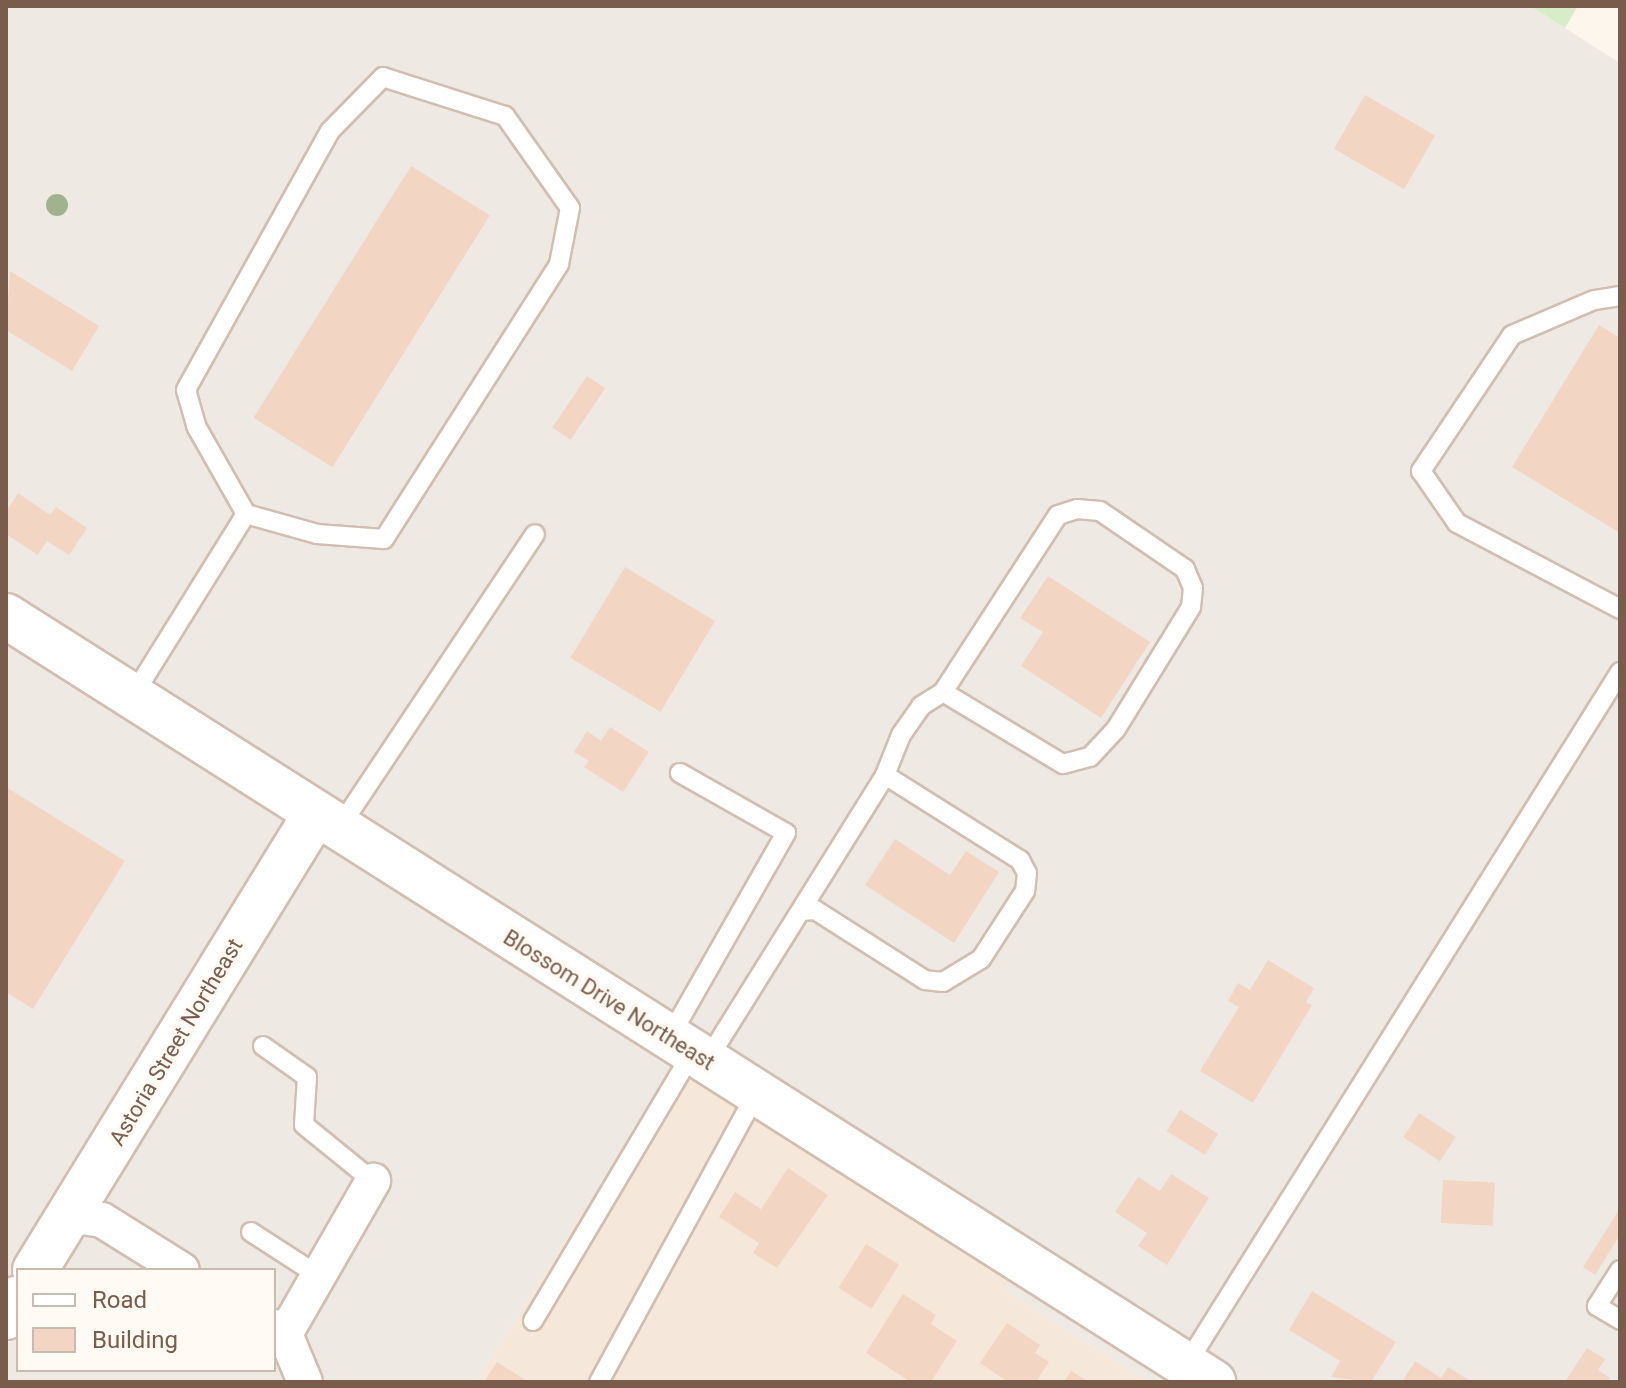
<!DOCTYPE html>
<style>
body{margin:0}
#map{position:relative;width:1626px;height:1388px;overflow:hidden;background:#fdf6ec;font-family:Roboto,sans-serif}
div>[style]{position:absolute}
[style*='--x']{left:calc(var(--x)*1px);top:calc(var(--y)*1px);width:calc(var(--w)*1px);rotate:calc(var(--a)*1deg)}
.residential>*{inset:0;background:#f5e8da}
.industrial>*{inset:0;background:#efe9e4}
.green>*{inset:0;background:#d8ecc9}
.building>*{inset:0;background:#f3d5c3;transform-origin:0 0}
.roads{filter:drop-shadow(2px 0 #d1beb0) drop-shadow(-2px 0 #d1beb0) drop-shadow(0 2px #d1beb0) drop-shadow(0 -2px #d1beb0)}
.lane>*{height:18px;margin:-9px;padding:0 9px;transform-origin:9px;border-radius:9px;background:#fff}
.street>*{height:34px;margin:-17px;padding:0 17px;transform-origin:17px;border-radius:17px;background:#fff}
.secondary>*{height:44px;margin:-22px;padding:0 22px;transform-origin:22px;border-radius:22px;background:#fff}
.trees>*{width:22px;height:22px;margin:-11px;border-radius:50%;background:#a0b28e}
span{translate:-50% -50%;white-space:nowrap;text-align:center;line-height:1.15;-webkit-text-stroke:7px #fffaf3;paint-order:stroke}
.street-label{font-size:22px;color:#7a5c4d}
.frame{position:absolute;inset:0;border:8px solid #7a5c4d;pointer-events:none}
.legend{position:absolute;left:16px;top:1268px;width:260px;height:104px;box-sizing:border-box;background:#fffaf3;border:2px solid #cabbb1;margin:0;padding:10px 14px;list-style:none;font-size:24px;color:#7a5c4d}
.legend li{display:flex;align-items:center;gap:16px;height:40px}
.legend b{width:40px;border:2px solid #cabbb1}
</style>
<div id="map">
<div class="residential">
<div style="clip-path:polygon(674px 1066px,1012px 1280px,1005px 1291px,1148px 1382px,476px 1382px)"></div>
</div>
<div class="industrial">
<div style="clip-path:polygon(evenodd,6px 6px,1530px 6px,1620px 63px,1620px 1382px,1148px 1382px,1005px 1291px,1011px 1280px,674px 1067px,476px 1382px,6px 1382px,6px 6px,18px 1270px,274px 1270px,274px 1370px,18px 1370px,18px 1270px)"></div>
</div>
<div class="green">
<div style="clip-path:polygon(1530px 6px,1578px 6px,1565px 28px)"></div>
</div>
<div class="building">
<div style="left:1365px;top:95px;width:81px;height:62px;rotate:30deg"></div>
<div style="left:411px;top:166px;width:93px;height:297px;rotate:32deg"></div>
<div style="clip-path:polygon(10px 271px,99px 326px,72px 371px,6px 330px)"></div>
<div style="clip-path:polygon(1599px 325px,1620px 338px,1620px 533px,1512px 467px)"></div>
<div style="left:587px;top:376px;width:22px;height:62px;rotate:34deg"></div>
<div style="clip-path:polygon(18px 493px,50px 515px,56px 507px,87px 528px,69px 555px,47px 541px,38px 555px,6px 534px,6px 512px)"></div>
<div style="left:625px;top:567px;width:105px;height:106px;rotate:31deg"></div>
<div style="clip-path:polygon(1048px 576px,1150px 642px,1101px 718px,1021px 666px,1043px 632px,1020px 618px)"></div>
<div style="clip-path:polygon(610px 727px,649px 752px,623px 792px,584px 767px,589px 761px,574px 752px,587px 731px,601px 741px)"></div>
<div style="clip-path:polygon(6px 787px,125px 861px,33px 1009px,6px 992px)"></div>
<div style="clip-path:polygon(895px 839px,950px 875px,966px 851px,999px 872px,954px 943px,865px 885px)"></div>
<div style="clip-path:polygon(1268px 960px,1314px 988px,1306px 1002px,1312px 1005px,1253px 1103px,1200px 1071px,1239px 1007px,1228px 1001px,1238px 983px,1250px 990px)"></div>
<div style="left:1180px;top:1110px;width:45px;height:25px;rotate:32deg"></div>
<div style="left:1419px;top:1113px;width:44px;height:29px;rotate:33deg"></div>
<div style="clip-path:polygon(788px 1168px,828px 1195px,777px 1268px,753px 1253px,759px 1243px,719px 1217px,735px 1192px,761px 1209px)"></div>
<div style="clip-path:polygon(1171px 1174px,1209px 1198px,1167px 1265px,1138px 1246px,1147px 1233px,1115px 1212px,1138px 1177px,1160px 1191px)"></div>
<div style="left:1443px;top:1180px;width:52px;height:43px;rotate:3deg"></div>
<div style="clip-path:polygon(1620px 1208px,1620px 1235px,1595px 1275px,1583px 1267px)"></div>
<div style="left:866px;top:1244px;width:39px;height:52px;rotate:32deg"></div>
<div style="clip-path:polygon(1312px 1291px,1396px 1342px,1371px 1382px,1331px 1377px,1340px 1361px,1289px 1330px)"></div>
<div style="clip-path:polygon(903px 1294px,936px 1315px,931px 1324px,957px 1341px,931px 1382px,911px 1382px,866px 1353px)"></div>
<div style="clip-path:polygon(1007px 1323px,1040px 1345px,1035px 1353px,1049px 1362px,1036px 1382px,1008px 1382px,980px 1363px)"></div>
<div style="clip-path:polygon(1587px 1348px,1605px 1359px,1598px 1370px,1610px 1378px,1607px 1382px,1565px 1382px)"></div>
<div style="clip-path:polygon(1415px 1361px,1441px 1378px,1448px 1367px,1472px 1382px,1402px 1382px)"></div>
<div style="clip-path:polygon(497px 1362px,528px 1382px,484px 1382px)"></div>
<div style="clip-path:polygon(1071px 1371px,1089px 1382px,1064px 1382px)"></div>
</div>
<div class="roads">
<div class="lane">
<div style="--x:1620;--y:296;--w:26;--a:171"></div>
<div style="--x:1594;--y:300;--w:89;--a:156.9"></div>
<div style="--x:1512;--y:335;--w:164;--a:123.8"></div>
<div style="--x:1421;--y:471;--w:63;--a:55.3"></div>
<div style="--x:1457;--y:523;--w:184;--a:27.8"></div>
<div style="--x:132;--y:697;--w:216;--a:-58.1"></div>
<div style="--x:246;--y:514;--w:74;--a:15.7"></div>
<div style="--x:317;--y:534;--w:67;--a:4.3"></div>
<div style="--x:384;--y:539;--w:326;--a:-57.5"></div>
<div style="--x:559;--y:264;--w:57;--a:-78.9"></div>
<div style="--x:570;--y:208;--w:113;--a:-125.2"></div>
<div style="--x:505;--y:116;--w:128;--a:-162.3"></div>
<div style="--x:383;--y:77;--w:76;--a:134.5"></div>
<div style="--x:330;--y:131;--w:296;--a:119.1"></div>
<div style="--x:186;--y:390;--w:37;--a:74"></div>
<div style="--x:196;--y:426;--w:101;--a:60.4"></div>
<div style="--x:885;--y:775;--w:43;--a:-68.2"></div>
<div style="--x:901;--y:735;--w:35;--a:-55"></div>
<div style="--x:921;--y:706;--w:26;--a:-32"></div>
<div style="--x:943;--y:692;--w:140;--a:31"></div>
<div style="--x:1063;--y:764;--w:28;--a:-15"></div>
<div style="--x:1090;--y:757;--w:38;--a:-47"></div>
<div style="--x:1116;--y:729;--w:143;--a:-58.4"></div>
<div style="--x:1191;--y:607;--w:19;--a:-84"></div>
<div style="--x:1193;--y:588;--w:21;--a:-113"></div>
<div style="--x:1185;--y:569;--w:103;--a:-145.7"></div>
<div style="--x:1100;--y:511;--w:23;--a:-175"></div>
<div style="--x:1077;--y:509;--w:20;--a:162"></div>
<div style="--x:1058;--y:515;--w:211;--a:123"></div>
<div style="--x:339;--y:828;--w:353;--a:-56.3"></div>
<div style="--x:669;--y:1038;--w:236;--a:-60.3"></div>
<div style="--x:786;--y:833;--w:122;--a:-150.5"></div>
<div style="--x:263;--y:1046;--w:54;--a:35.2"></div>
<div style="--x:307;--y:1077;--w:48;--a:93.6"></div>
<div style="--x:304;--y:1125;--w:89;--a:39.1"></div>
<div style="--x:706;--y:1062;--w:338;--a:-58"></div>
<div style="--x:885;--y:775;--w:160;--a:32.2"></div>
<div style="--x:1020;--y:860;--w:15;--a:62"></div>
<div style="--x:1027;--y:873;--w:18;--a:96"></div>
<div style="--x:1025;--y:891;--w:81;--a:122.9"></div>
<div style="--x:981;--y:959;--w:44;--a:148.8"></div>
<div style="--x:943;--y:982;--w:18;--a:-174"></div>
<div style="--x:925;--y:980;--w:130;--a:-147.5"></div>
<div style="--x:815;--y:910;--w:14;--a:176"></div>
<div style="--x:251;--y:1232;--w:81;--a:32.9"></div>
<div style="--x:1620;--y:1270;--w:43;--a:122.6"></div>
<div style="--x:1597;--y:1306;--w:27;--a:31"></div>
<div style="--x:533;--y:1321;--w:312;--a:-59.3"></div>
<div style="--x:1186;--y:1365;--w:818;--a:-57.94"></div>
<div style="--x:599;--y:1382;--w:328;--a:-61.4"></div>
</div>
<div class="street">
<div style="--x:70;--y:1215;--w:32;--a:9"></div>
<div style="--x:102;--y:1220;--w:94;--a:32"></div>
<div style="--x:274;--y:1327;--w:13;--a:32"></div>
<div style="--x:285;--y:1334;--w:52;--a:67.4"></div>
<div style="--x:285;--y:1334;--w:177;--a:-60.1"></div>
</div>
<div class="secondary">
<div style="--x:6;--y:616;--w:1430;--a:32.4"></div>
<div style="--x:35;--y:1270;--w:536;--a:-58.41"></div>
<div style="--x:6;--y:1317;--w:22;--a:-58"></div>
</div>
</div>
<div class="trees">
<div style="left:57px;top:205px"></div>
</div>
<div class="street-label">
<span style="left:609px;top:1000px;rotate:32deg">Blossom Drive Northeast</span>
<span style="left:176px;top:1042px;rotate:-59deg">Astoria Street Northeast</span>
</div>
<div class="frame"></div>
<ul class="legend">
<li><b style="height:10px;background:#fff"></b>Road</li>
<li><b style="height:22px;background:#f3d5c3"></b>Building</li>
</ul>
</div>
